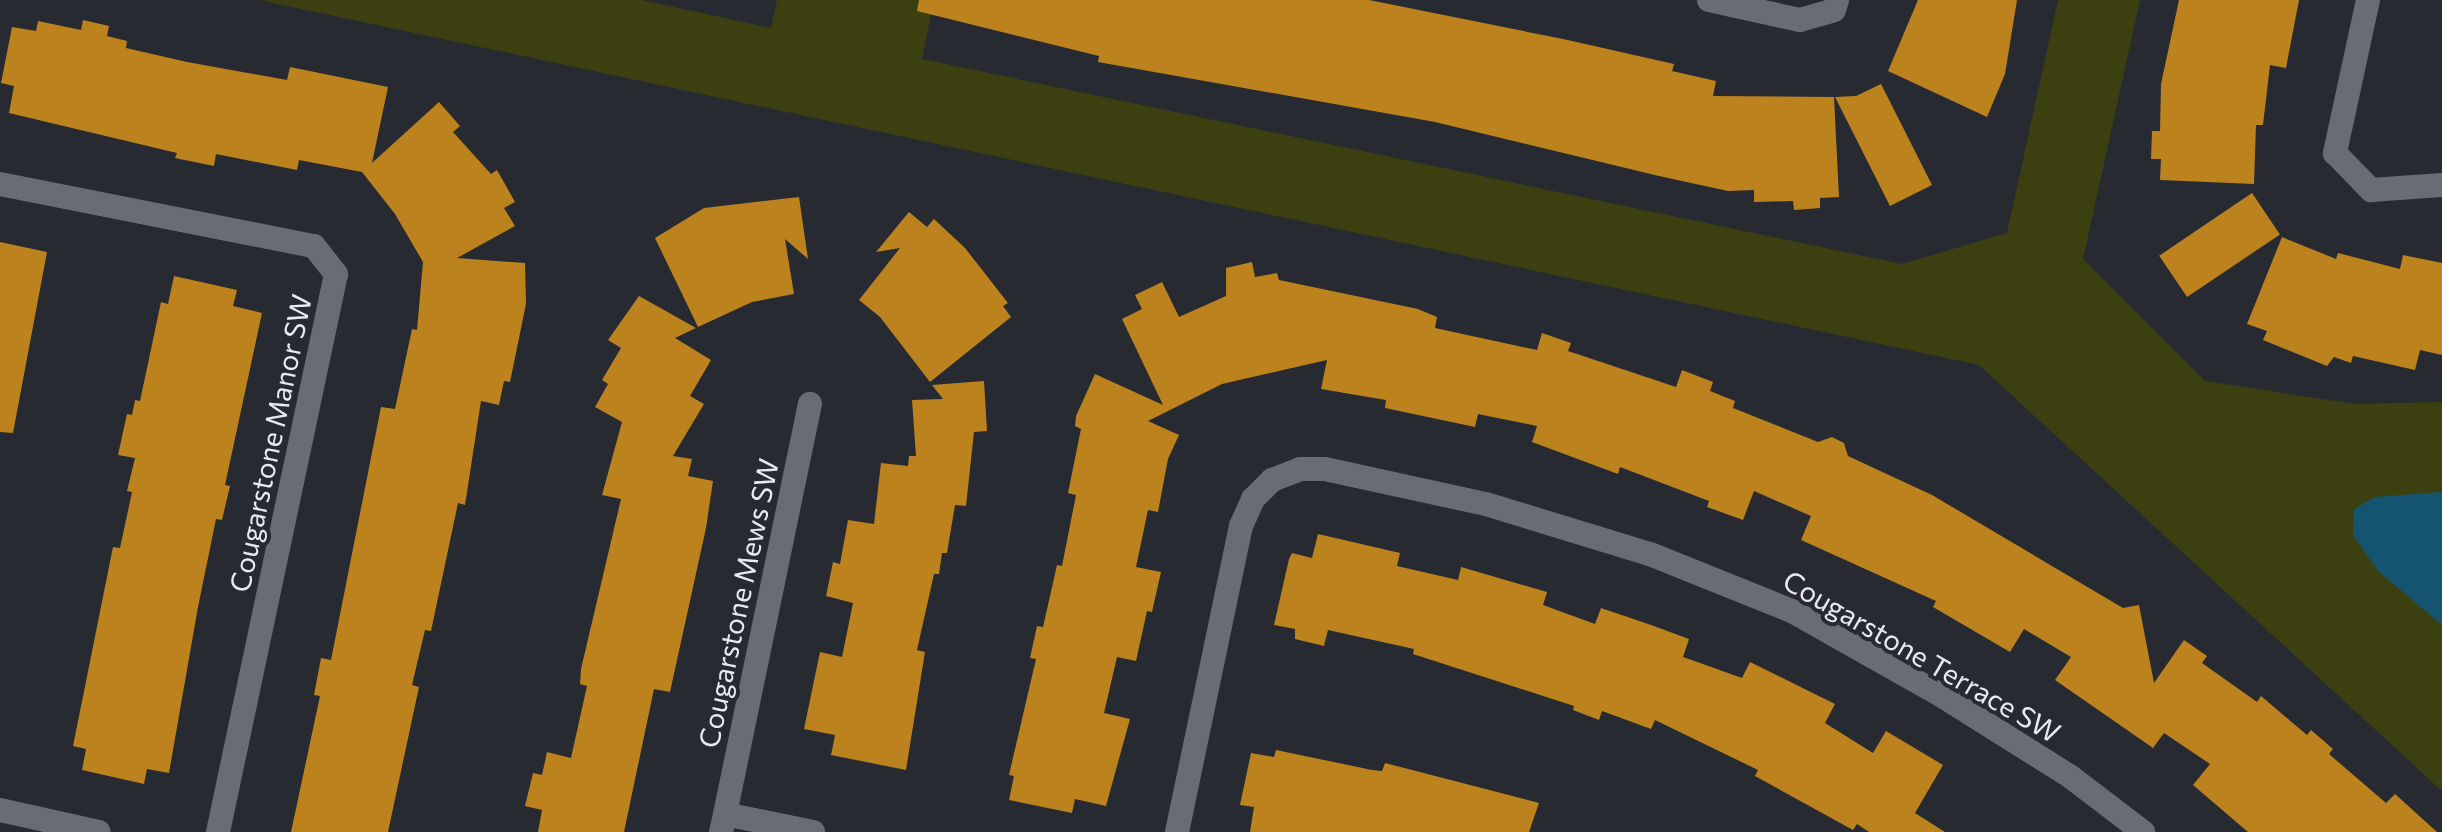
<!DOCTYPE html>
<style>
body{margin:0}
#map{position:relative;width:2442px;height:832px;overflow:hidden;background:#272b31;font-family:Commissioner,sans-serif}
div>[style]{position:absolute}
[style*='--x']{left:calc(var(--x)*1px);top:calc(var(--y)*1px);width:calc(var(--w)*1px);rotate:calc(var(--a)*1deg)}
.green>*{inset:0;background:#3c4011}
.water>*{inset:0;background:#155470}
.building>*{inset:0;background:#bc821e;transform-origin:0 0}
.minor>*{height:24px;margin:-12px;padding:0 12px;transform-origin:12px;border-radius:12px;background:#686c73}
.tertiary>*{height:24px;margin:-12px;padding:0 12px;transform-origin:12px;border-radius:12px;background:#686c73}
span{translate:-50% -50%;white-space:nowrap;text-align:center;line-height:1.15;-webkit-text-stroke:8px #272b31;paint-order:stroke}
.street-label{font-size:28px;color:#e8eaee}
</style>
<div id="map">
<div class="green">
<div style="clip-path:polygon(259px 0,641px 0,771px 28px,777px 0,934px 0,922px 59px,1902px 264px,2007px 233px,2058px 0,2140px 0,2083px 259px,2205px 381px,2354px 404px,2442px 402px,2442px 791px,1979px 365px)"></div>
</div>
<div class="water">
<div style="clip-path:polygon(2442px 492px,2442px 625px,2378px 571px,2353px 535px,2354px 509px,2375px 497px)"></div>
</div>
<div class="building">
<div style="clip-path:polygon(919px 0,1369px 0,1563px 39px,1674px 64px,1672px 71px,1716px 81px,1713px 96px,1834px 97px,1839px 197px,1820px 198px,1820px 208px,1794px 210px,1793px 201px,1754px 202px,1754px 190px,1728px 191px,1659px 176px,1435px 122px,1098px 62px,1099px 56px,917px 11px)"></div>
<div style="clip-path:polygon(1918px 0,2017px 0,2005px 74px,1987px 117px,1888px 71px)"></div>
<div style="clip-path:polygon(2179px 0,2299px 0,2286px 68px,2270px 65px,2263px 125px,2256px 125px,2254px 184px,2160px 180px,2161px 159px,2151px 159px,2152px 131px,2160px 131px,2161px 84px)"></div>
<div style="clip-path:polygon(83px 20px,109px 26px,107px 36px,127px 41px,126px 48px,187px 62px,287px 80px,290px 67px,388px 87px,372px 163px,439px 102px,460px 126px,453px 132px,491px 174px,497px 170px,515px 202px,504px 208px,515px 226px,457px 258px,525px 263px,526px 304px,510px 382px,504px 381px,499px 405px,481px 401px,465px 505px,458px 503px,431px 631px,425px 630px,412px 685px,419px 687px,388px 832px,291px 832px,320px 696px,314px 695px,321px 658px,331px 660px,381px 407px,395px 409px,412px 329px,417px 330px,423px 262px,395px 214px,362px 172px,299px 160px,297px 170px,216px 154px,214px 166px,175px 158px,177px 153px,9px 113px,14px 86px,1px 83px,12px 27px,36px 31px,38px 21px,81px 30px)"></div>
<div style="clip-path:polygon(1881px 84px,1932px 185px,1890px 206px,1835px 97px,1856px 96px)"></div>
<div style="left:2252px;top:193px;width:50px;height:112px;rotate:56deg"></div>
<div style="clip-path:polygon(799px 197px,808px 259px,785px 239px,794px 294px,752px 302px,698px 327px,655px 238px,704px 208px)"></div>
<div style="clip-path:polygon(909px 212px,927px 227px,934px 219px,965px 248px,1008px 303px,1003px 306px,1011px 317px,930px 382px,880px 317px,859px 300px,900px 248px,876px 252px)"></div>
<div style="clip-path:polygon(2282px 237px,2336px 259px,2338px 253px,2400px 269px,2403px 255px,2442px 263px,2442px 355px,2420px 350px,2415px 370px,2353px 356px,2351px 363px,2334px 357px,2327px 366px,2263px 340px,2267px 331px,2247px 324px)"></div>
<div style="clip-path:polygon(0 242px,47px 252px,13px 433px,0 432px)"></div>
<div style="clip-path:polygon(1252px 262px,1255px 277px,1277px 273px,1279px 280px,1418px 309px,1437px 317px,1435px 328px,1537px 350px,1542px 333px,1571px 343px,1568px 351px,1676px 387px,1682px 370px,1713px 382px,1710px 391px,1735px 401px,1733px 408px,1818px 442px,1832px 437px,1844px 443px,1848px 456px,1932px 495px,2123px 608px,2139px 605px,2154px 683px,2184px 640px,2207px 656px,2202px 663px,2257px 702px,2261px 696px,2307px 735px,2311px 730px,2333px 749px,2329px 754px,2386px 803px,2395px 794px,2437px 832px,2248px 832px,2193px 785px,2210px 764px,2164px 733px,2153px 748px,2055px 680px,2071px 657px,2024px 629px,2010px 652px,1933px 607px,1936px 601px,1801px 540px,1811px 516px,1754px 491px,1743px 520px,1707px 507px,1709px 501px,1620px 467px,1618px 474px,1532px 442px,1537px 426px,1478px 414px,1475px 427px,1385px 408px,1386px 400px,1321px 389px,1327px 360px,1222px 384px,1148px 421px,1179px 435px,1168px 459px,1158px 512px,1148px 510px,1136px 567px,1161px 572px,1152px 612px,1147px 611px,1136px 661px,1117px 657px,1104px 713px,1130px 719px,1106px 806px,1075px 799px,1072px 813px,1009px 800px,1014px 776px,1009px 775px,1036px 659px,1030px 658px,1037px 626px,1043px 627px,1057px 565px,1062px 566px,1076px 495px,1068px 493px,1081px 429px,1075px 426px,1076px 416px,1095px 374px,1163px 405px,1122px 319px,1142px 309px,1135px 295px,1162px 282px,1179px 317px,1226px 296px,1226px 268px)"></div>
<div style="clip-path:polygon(174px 276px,237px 290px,233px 306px,262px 313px,225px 485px,230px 486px,222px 520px,216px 519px,198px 607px,169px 773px,147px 769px,144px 784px,82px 770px,86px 749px,73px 746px,113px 547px,120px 548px,132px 492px,127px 491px,135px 458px,118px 455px,127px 414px,132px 415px,135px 400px,140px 401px,161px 302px,168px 304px)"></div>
<div style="clip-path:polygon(639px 296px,696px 328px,675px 338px,711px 360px,690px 396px,704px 404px,673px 456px,692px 459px,688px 476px,713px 481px,706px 528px,670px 692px,654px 689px,624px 832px,538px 832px,542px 810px,525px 806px,533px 773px,542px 775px,547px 752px,571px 758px,587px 686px,580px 684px,581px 669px,621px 499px,602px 495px,622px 422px,595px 407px,608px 384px,602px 380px,621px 348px,608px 340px)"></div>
<div style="clip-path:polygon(984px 381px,987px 431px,974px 432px,966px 506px,955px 505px,947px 553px,942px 553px,939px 574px,934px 574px,917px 650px,925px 652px,906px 770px,831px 755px,835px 735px,804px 729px,820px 652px,842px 657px,853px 603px,826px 596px,833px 562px,840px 564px,848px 520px,874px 524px,881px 463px,908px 466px,909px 456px,916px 456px,912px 400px,943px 399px,932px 385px)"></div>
<div style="clip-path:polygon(1318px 534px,1400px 553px,1397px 566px,1458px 580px,1461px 567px,1547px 592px,1543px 605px,1595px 624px,1601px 608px,1651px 625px,1689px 639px,1683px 657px,1742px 678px,1750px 662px,1835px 704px,1825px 723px,1873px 753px,1886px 731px,1943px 765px,1915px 813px,1945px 832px,1869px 832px,1857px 824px,1853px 830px,1755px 776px,1758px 770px,1655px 720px,1651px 729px,1602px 711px,1599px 720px,1573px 710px,1574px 706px,1413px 654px,1414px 649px,1328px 630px,1324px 646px,1295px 639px,1295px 629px,1274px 625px,1289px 559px,1292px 553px,1312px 558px)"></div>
<div style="clip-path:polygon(1276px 750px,1372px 770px,1382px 771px,1385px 763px,1539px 803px,1529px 832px,1250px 832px,1254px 807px,1240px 805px,1251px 753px,1274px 757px)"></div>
</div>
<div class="minor">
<div style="--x:1709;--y:0;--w:93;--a:12.4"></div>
<div style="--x:1800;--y:20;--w:35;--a:-16"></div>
<div style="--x:1834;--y:10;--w:10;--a:-73"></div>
<div style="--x:2368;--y:0;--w:157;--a:102.2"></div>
<div style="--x:2335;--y:153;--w:52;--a:45.8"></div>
<div style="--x:2371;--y:190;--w:71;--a:-4"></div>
<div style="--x:0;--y:184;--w:320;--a:11.2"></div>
<div style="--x:314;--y:246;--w:36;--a:52"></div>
<div style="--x:336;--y:274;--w:570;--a:101.94"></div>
<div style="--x:0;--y:810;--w:101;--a:12.5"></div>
<div style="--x:725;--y:814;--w:419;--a:-78.3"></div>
<div style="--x:1177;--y:832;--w:313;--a:-78.2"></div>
<div style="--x:1241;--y:526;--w:30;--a:-66"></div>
<div style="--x:1253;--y:499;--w:27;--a:-45"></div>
<div style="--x:1272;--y:480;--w:30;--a:-21"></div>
<div style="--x:1300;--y:469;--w:25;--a:0"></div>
<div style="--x:1325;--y:469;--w:165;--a:12.3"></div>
<div style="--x:1486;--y:504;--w:171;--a:17"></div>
<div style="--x:1650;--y:554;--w:153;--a:21.9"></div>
<div style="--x:1792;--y:611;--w:175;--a:29.5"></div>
<div style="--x:1944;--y:697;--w:150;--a:32.2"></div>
<div style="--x:2071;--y:777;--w:91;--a:37.4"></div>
</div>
<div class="tertiary">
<div style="--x:721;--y:832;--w:18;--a:-77"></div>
<div style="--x:725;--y:814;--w:90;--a:11.6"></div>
</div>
<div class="street-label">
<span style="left:270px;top:443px;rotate:-78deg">Cougarstone Manor SW</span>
<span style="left:738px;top:603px;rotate:-78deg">Cougarstone Mews SW</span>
<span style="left:1922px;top:656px;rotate:30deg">Cougarstone Terrace SW</span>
</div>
</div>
